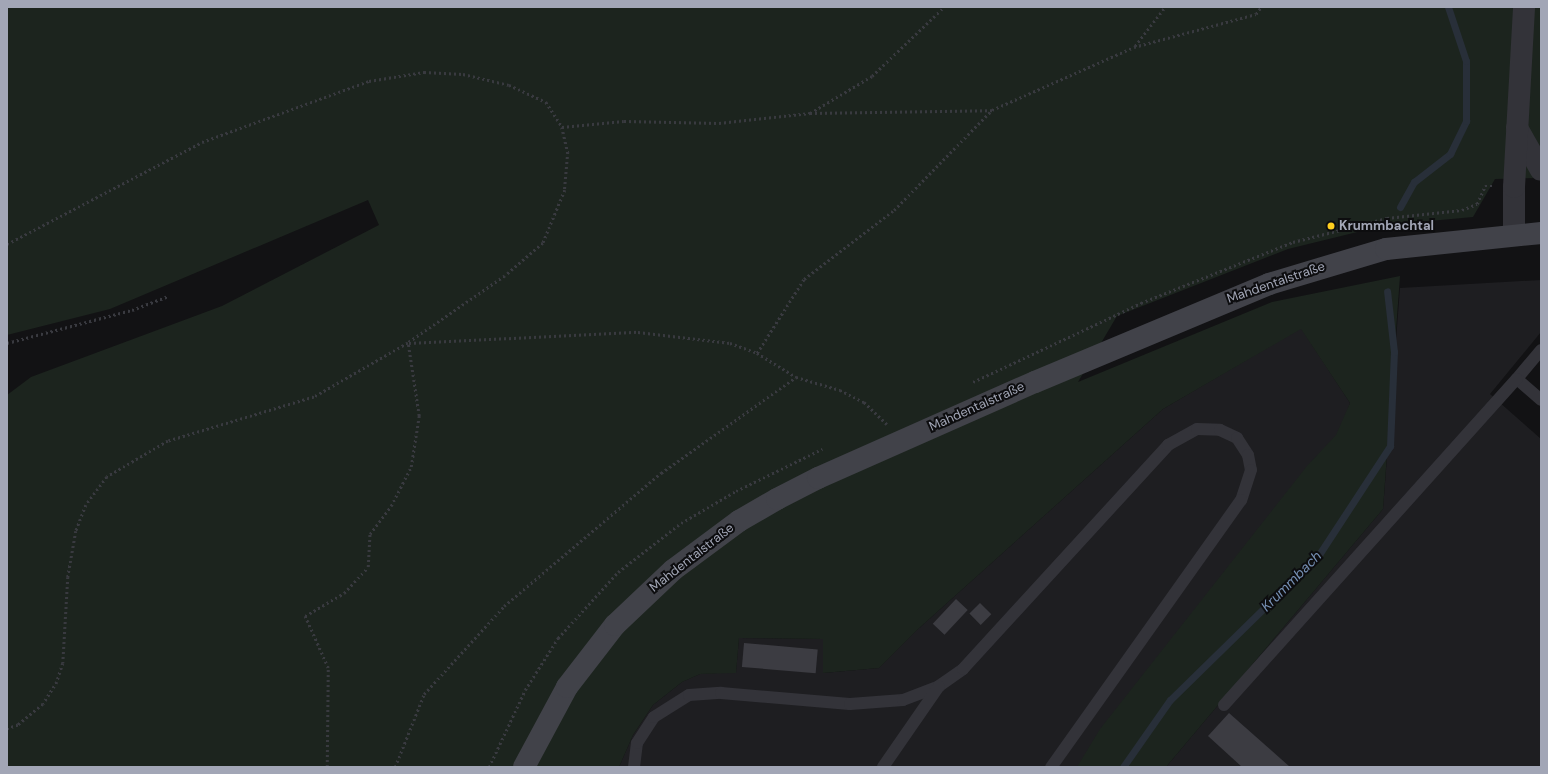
<!DOCTYPE html>
<meta charset="utf-8">
<style>
body{margin:0}
#map{position:relative;width:1548px;height:774px;overflow:hidden;background:#121214;font-family:"DM Sans",sans-serif}
div>[style]{position:absolute}
[style*='--x']{left:calc(var(--x)*1px);top:calc(var(--y)*1px);width:calc(var(--w)*1px);rotate:calc(var(--a)*1deg)}
.built>*{inset:0;background:#1e1e21}
.green>*{inset:0;background:#1c241e}
.stream>*{height:7px;margin:-3.5px;padding:0 3.5px;transform-origin:3.5px;border-radius:3.5px;background:#282f39}
.building>*{inset:0;background:#3c3c42;transform-origin:0 0}
.path>*{height:2.5px;margin-top:-1.25px;transform-origin:0;background:repeating-linear-gradient(90deg,#393a40 0 2px,transparent 0 5px)}
.lane>*{height:12px;margin:-6px;padding:0 6px;transform-origin:6px;border-radius:6px;background:#333339}
.street>*{height:22px;margin:-11px;padding:0 11px;transform-origin:11px;border-radius:11px;background:#333339}
.secondary>*{height:22px;margin:-11px;padding:0 11px;transform-origin:11px;border-radius:11px;background:#414249}
.dots>*{width:11px;height:11px;translate:-50% -50%;box-sizing:border-box;border:2px solid #0d0d0f;border-radius:50%}
span{translate:-50% -50%;white-space:nowrap;text-align:center;line-height:1.15;-webkit-text-stroke:4px #0d0d0f;paint-order:stroke}
.poi-label{font-size:13px;color:#a2a6b6;font-weight:700}
.left{translate:0 -50%;text-align:left}
.street-label{font-size:13px;color:#a2a6b6}
.water-label{font-size:14px;color:#7690b4;font-style:italic}
.frame{position:absolute;inset:0;border:8px solid #a2a6b6;pointer-events:none}
</style>
<div id="map">
<div class="built">
<div style="clip-path:polygon(1541px 280px,1541px 332px,1490px 394px,1541px 439px,1541px 767px,1166px 767px,1383px 509px,1400px 288px)"></div>
<div style="clip-path:polygon(1301px 328px,1350px 403px,1327px 469px,1099px 767px,619px 767px,633px 735px,653px 705px,682px 682px,700px 674px,736px 672px,739px 638px,823px 639px,823px 673px,879px 668px,917px 630px,1163px 409px)"></div>
</div>
<div class="green">
<div style="clip-path:polygon(7px 7px,1541px 7px,1541px 178px,1495px 179px,1473px 217px,1386px 225px,1288px 249px,1117px 316px,1078px 382px,1272px 302px,1400px 276px,1383px 509px,1166px 767px,1077px 767px,1100px 729px,1307px 466px,1336px 435px,1350px 403px,1301px 329px,1163px 409px,917px 630px,879px 668px,823px 673px,823px 639px,739px 638px,736px 673px,700px 674px,682px 682px,653px 705px,633px 735px,619px 767px,7px 767px,7px 395px,31px 377px,222px 306px,379px 225px,368px 200px,110px 309px,7px 335px)"></div>
</div>
<div class="stream">
<div style="--x:1400;--y:207;--w:29;--a:-61"></div>
<div style="--x:1414;--y:182;--w:46;--a:-37.9"></div>
<div style="--x:1450;--y:154;--w:37;--a:-64"></div>
<div style="--x:1466;--y:121;--w:60;--a:-90"></div>
<div style="--x:1466;--y:61;--w:57;--a:-108.4"></div>
<div style="--x:1123;--y:767;--w:82;--a:-55"></div>
<div style="--x:1170;--y:700;--w:210;--a:-44.4"></div>
<div style="--x:1320;--y:553;--w:128;--a:-56.8"></div>
<div style="--x:1390;--y:446;--w:94;--a:-87.6"></div>
<div style="--x:1394;--y:352;--w:61;--a:-96.5"></div>
</div>
<div class="building">
<div style="left:956px;top:599px;width:16px;height:34px;rotate:43deg"></div>
<div style="left:980px;top:603px;width:16px;height:15px;rotate:45deg"></div>
<div style="left:744px;top:643px;width:74px;height:24px;rotate:5deg"></div>
<div style="clip-path:polygon(1229px 713px,1290px 767px,1242px 767px,1208px 736px)"></div>
</div>
<div class="path">
<div style="--x:1135;--y:46;--w:49;--a:-52.4"></div>
<div style="--x:810;--y:113;--w:72;--a:-30.8"></div>
<div style="--x:872;--y:76;--w:100;--a:-43.8"></div>
<div style="--x:562;--y:127;--w:62;--a:-5.5"></div>
<div style="--x:624;--y:121;--w:95;--a:1.2"></div>
<div style="--x:719;--y:123;--w:92;--a:-6.3"></div>
<div style="--x:810;--y:113;--w:182;--a:-0.9"></div>
<div style="--x:7;--y:244;--w:220;--a:-27.6"></div>
<div style="--x:202;--y:142;--w:178;--a:-20.1"></div>
<div style="--x:369;--y:81;--w:56;--a:-9.3"></div>
<div style="--x:424;--y:72;--w:39;--a:3"></div>
<div style="--x:463;--y:74;--w:47;--a:13.4"></div>
<div style="--x:509;--y:85;--w:41;--a:24.7"></div>
<div style="--x:546;--y:102;--w:30;--a:57"></div>
<div style="--x:562;--y:127;--w:26;--a:77"></div>
<div style="--x:568;--y:152;--w:38;--a:95"></div>
<div style="--x:565;--y:190;--w:57;--a:112.5"></div>
<div style="--x:543;--y:243;--w:50;--a:139"></div>
<div style="--x:505;--y:276;--w:118;--a:145.4"></div>
<div style="--x:408;--y:343;--w:108;--a:150.1"></div>
<div style="--x:314;--y:397;--w:152;--a:163.2"></div>
<div style="--x:168;--y:441;--w:71;--a:149.5"></div>
<div style="--x:107;--y:477;--w:35;--a:127"></div>
<div style="--x:86;--y:505;--w:28;--a:111"></div>
<div style="--x:76;--y:531;--w:47;--a:99.9"></div>
<div style="--x:68;--y:577;--w:86;--a:93.3"></div>
<div style="--x:63;--y:663;--w:20;--a:108"></div>
<div style="--x:57;--y:682;--w:26;--a:122"></div>
<div style="--x:43;--y:704;--w:33;--a:140"></div>
<div style="--x:18;--y:725;--w:12;--a:160"></div>
<div style="--x:7;--y:343;--w:129;--a:-14.8"></div>
<div style="--x:132;--y:310;--w:39;--a:-21"></div>
<div style="--x:409;--y:343;--w:229;--a:-2.8"></div>
<div style="--x:638;--y:332;--w:93;--a:6.8"></div>
<div style="--x:730;--y:343;--w:29;--a:20"></div>
<div style="--x:757;--y:353;--w:46;--a:31.6"></div>
<div style="--x:796;--y:377;--w:46;--a:16.5"></div>
<div style="--x:840;--y:390;--w:27;--a:27"></div>
<div style="--x:864;--y:402;--w:32;--a:44"></div>
<div style="--x:757;--y:353;--w:88;--a:-57.6"></div>
<div style="--x:804;--y:279;--w:113;--a:-37.5"></div>
<div style="--x:894;--y:210;--w:140;--a:-45.6"></div>
<div style="--x:992;--y:110;--w:155;--a:-23.9"></div>
<div style="--x:1134;--y:47;--w:126;--a:-15.1"></div>
<div style="--x:1256;--y:14;--w:9;--a:-54"></div>
<div style="--x:973;--y:382;--w:186;--a:-25.2"></div>
<div style="--x:1141;--y:303;--w:164;--a:-21.9"></div>
<div style="--x:1293;--y:242;--w:97;--a:-14.3"></div>
<div style="--x:1387;--y:218;--w:75;--a:-6.1"></div>
<div style="--x:1462;--y:210;--w:16;--a:-22"></div>
<div style="--x:1477;--y:204;--w:20;--a:-66"></div>
<div style="--x:1485;--y:186;--w:7;--a:0"></div>
<div style="--x:327;--y:767;--w:99;--a:-89.4"></div>
<div style="--x:328;--y:668;--w:57;--a:-113.9"></div>
<div style="--x:305;--y:616;--w:45;--a:-30.5"></div>
<div style="--x:344;--y:593;--w:35;--a:-47"></div>
<div style="--x:368;--y:567;--w:33;--a:-87"></div>
<div style="--x:370;--y:534;--w:35;--a:-53"></div>
<div style="--x:391;--y:506;--w:44;--a:-62.9"></div>
<div style="--x:411;--y:467;--w:52;--a:-81.1"></div>
<div style="--x:419;--y:416;--w:74;--a:-98.6"></div>
<div style="--x:395;--y:767;--w:79;--a:-68.3"></div>
<div style="--x:424;--y:694;--w:119;--a:-47.7"></div>
<div style="--x:504;--y:606;--w:206;--a:-40.3"></div>
<div style="--x:661;--y:473;--w:166;--a:-35.4"></div>
<div style="--x:489;--y:767;--w:85;--a:-64.9"></div>
<div style="--x:525;--y:690;--w:62;--a:-57.6"></div>
<div style="--x:558;--y:638;--w:89;--a:-47.7"></div>
<div style="--x:618;--y:572;--w:80;--a:-37.9"></div>
<div style="--x:681;--y:523;--w:64;--a:-30.2"></div>
<div style="--x:736;--y:491;--w:96;--a:-26"></div>
</div>
<div class="lane">
<div style="--x:1541;--y:350;--w:38;--a:130"></div>
<div style="--x:1517;--y:379;--w:32;--a:41"></div>
<div style="--x:1224;--y:705;--w:438;--a:-48.1"></div>
<div style="--x:634;--y:767;--w:24;--a:-83"></div>
<div style="--x:637;--y:743;--w:31;--a:-57"></div>
<div style="--x:654;--y:717;--w:41;--a:-32.2"></div>
<div style="--x:689;--y:695;--w:32;--a:-4"></div>
<div style="--x:721;--y:693;--w:129;--a:4.9"></div>
<div style="--x:850;--y:704;--w:53;--a:-4.3"></div>
<div style="--x:903;--y:700;--w:39;--a:-21"></div>
<div style="--x:939;--y:686;--w:29;--a:-35"></div>
<div style="--x:963;--y:669;--w:304;--a:-47.5"></div>
<div style="--x:1168;--y:445;--w:33;--a:-29"></div>
<div style="--x:1197;--y:429;--w:23;--a:2"></div>
<div style="--x:1220;--y:430;--w:19;--a:25"></div>
<div style="--x:1237;--y:438;--w:20;--a:57"></div>
<div style="--x:1248;--y:455;--w:15;--a:79"></div>
<div style="--x:1251;--y:470;--w:32;--a:108"></div>
<div style="--x:1241;--y:500;--w:328;--a:125.4"></div>
<div style="--x:883;--y:767;--w:98;--a:-55.3"></div>
</div>
<div class="street">
<div style="--x:1517;--y:128;--w:48;--a:60.3"></div>
<div style="--x:1514;--y:234;--w:47;--a:-90"></div>
<div style="--x:1514;--y:187;--w:180;--a:-86.8"></div>
</div>
<div class="secondary">
<div style="--x:524;--y:767;--w:91;--a:-61.7"></div>
<div style="--x:567;--y:687;--w:78;--a:-52.3"></div>
<div style="--x:615;--y:625;--w:80;--a:-43.5"></div>
<div style="--x:673;--y:570;--w:82;--a:-36.6"></div>
<div style="--x:739;--y:521;--w:44;--a:-30.1"></div>
<div style="--x:777;--y:499;--w:46;--a:-27.1"></div>
<div style="--x:818;--y:478;--w:237;--a:-23.9"></div>
<div style="--x:1035;--y:382;--w:254;--a:-22.7"></div>
<div style="--x:1269;--y:284;--w:122;--a:-16.7"></div>
<div style="--x:1386;--y:249;--w:156;--a:-5.9"></div>
</div>
<div class="dots">
<div style="left:1331px;top:226px;background:#ffcf1f"></div>
</div>
<div class="poi-label">
<span class="left" style="left:1339px;top:226px">Krummbachtal</span>
</div>
<div class="street-label">
<span style="left:1276px;top:283px;rotate:-19deg">Mahdentalstraße</span>
<span style="left:977px;top:407px;rotate:-24deg">Mahdentalstraße</span>
<span style="left:692px;top:558px;rotate:-38deg">Mahdentalstraße</span>
</div>
<div class="water-label">
<span style="left:1291px;top:581px;rotate:-45deg">Krummbach</span>
</div>
<div class="frame"></div>
</div>
